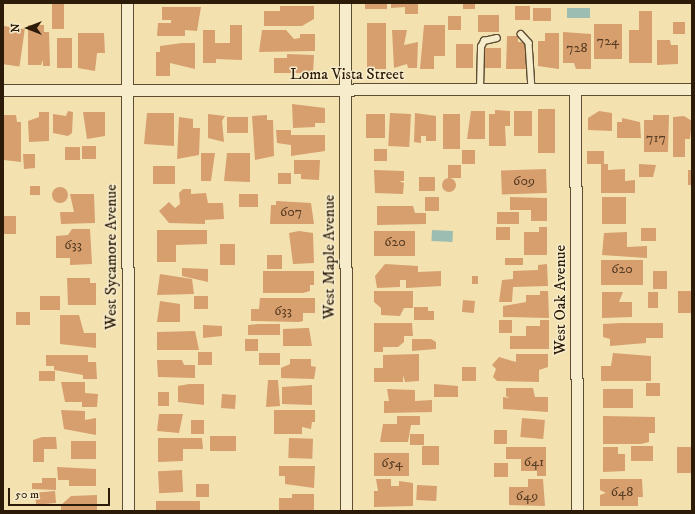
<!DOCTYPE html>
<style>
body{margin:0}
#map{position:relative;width:695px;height:514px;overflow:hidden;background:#f3e2b0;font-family:"IM FELL DW Pica",serif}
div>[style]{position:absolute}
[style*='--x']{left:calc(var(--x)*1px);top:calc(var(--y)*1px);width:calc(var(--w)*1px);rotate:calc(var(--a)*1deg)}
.water>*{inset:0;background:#9cbdb1;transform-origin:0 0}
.building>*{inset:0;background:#d79e6e;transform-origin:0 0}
.round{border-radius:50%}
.roads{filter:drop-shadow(1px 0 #5d4d32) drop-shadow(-1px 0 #5d4d32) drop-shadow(0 1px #5d4d32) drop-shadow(0 -1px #5d4d32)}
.service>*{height:5.5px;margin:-2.75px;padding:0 2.75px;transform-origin:2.75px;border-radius:2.75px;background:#f7eccc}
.minor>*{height:11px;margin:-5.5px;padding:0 5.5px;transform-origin:5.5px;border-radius:5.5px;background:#f7eccc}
span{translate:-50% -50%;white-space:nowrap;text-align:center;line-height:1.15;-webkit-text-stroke:3px #f7eccc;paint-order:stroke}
.number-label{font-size:14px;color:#563c22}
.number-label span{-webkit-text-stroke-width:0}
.street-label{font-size:16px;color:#2b1b08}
.frame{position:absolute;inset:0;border:4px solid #2b1b08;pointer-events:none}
.north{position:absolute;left:8px;top:8px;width:40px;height:40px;-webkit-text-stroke:3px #f7eccc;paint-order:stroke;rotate:270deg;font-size:11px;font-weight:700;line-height:16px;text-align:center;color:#2b1b08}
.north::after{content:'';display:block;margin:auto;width:14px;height:18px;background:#2b1b08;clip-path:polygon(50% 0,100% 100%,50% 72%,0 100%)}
.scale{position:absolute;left:8px;top:488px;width:102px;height:18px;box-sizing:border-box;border:2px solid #2b1b08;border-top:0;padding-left:5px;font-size:12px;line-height:14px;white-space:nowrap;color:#2b1b08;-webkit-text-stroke:3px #f7eccc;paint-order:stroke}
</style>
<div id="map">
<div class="water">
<div style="left:567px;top:8px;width:23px;height:10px"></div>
<div style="left:432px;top:230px;width:21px;height:11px;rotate:3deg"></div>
</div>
<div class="building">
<div style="left:365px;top:3px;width:22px;height:6px"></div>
<div style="clip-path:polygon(391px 3px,418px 3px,418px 14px,405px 14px,405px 7px,391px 8px)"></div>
<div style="left:463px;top:3px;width:12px;height:6px"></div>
<div style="left:52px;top:4px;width:12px;height:25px"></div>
<div style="clip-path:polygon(280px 6px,314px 6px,314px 19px,302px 26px,264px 26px,264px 11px,280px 11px)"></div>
<div style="left:515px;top:6px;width:15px;height:14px"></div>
<div style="clip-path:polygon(162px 7px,201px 7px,197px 31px,185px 30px,185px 36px,157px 36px,158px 23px,171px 23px,171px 20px,162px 20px)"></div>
<div style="left:533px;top:8px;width:18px;height:13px"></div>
<div style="clip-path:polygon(639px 11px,652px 11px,652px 63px,629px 63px,629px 30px,639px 30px)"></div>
<div style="left:478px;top:15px;width:21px;height:17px"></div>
<div style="left:448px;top:16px;width:13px;height:14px"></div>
<div style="left:673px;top:22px;width:12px;height:12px"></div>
<div style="left:367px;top:23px;width:19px;height:46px"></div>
<div style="left:594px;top:24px;width:28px;height:35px"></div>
<div style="clip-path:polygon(28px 25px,44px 25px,44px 32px,49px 32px,50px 66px,43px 66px,43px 60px,41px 65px,28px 65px)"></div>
<div style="clip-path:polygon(230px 25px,242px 25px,242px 60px,216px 59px,216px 63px,203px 63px,203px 30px,215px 30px,215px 43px,230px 43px)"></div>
<div style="clip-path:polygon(424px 25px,445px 25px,445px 56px,434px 56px,434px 69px,420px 69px)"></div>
<div style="left:4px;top:26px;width:21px;height:38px;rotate:8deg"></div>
<div style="clip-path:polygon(262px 30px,286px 30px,294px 39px,300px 38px,300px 34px,315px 34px,315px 51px,259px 52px)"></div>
<div style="clip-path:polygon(392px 30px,407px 30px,404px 45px,418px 42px,417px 68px,408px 68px,407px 64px,394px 68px)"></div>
<div style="clip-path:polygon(563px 32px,591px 34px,591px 69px,576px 69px,574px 63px,563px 63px)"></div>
<div style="clip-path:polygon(78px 33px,104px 33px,105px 53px,97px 53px,95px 71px,78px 68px)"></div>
<div style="clip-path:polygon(545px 33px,559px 33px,559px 69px,538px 66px,538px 41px,545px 41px)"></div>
<div style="clip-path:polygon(507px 36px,518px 36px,518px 42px,526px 42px,527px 69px,506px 69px)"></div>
<div style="left:57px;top:38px;width:15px;height:30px"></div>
<div style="clip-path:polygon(657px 40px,670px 40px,671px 45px,678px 45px,678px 64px,657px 65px)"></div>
<div style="clip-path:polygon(182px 43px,195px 43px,195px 69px,170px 63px,170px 76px,156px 76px,156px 52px,160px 52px,160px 46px)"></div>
<div style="left:456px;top:44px;width:17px;height:24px"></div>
<div style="left:485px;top:48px;width:16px;height:20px"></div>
<div style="clip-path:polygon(287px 54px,314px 55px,313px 73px,274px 73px,274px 58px,287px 58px)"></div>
<div style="clip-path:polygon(292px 104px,325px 108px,325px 123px,315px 123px,315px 127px,293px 128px)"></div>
<div style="left:538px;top:109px;width:17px;height:44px"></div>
<div style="clip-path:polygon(495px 110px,510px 111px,510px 126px,505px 126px,506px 146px,489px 146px,489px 114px,495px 114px)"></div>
<div style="clip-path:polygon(68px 111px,73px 112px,72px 133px,68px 136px,53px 133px,53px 114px,66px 116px)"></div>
<div style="clip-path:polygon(471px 111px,485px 111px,485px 139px,467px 139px)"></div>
<div style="left:514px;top:111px;width:18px;height:25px"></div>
<div style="clip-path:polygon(599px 111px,612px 113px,612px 131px,588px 130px,588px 118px)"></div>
<div style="clip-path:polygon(39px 112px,49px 112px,49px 141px,29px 142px,28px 121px,39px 117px)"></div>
<div style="clip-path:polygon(83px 112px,105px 112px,105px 136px,87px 139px)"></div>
<div style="clip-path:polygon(147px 113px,174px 113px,174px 146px,144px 144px)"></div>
<div style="left:390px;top:113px;width:21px;height:33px;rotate:3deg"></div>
<div style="clip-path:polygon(415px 113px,436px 116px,436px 141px,426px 141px,426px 136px,421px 136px,421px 143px,414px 142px)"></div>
<div style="clip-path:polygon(208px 114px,225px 116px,222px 121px,224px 142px,208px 138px)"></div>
<div style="left:366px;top:114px;width:19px;height:24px"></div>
<div style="left:443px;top:114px;width:17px;height:35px"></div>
<div style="clip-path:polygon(3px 115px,16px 115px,17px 122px,21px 122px,21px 162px,4px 160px)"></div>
<div style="clip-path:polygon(267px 115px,267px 120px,273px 120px,274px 156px,255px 160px,252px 116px)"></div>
<div style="clip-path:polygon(653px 115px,669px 115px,668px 152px,644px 152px,644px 120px,653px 120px)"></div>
<div style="clip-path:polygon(684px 116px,692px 121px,690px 139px,685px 139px,685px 157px,673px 157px,673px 117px)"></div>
<div style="clip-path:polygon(179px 117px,193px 119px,193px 128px,200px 128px,199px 155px,177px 159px)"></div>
<div style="left:227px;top:117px;width:21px;height:16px"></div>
<div style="clip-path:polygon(622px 118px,640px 122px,641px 138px,617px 138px,617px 122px,622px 122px)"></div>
<div style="clip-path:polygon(276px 130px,291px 130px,291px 135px,325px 135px,325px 151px,291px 156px,291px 145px,277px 143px)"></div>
<div style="left:82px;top:146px;width:14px;height:13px"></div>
<div style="left:65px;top:147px;width:15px;height:13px"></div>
<div style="left:387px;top:149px;width:12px;height:13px;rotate:90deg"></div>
<div style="left:462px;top:150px;width:13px;height:14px"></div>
<div style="clip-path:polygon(587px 151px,604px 151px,604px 164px,608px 164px,608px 170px,625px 169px,625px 181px,635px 180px,635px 193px,601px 193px,601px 164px,587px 164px)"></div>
<div style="clip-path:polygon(201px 153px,215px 153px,211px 181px,201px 181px)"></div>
<div style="clip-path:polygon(227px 153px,250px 153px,250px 182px,224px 181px)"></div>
<div style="clip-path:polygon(23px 154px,35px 154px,35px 168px,24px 169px)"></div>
<div style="clip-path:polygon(294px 160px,320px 160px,319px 180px,301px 179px,301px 174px,294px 174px)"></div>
<div style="clip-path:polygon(639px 164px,656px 165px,653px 177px,639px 177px)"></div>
<div style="left:448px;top:165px;width:13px;height:13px"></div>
<div style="left:153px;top:166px;width:22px;height:18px"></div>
<div style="left:546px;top:169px;width:24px;height:45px;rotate:88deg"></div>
<div style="clip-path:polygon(374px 170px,404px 171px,404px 181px,399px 181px,404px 183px,403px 194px,375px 193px)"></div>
<div style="left:688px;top:170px;width:4px;height:15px"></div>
<div style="left:278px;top:173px;width:13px;height:11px"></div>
<div style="left:435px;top:177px;width:14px;height:16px;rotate:90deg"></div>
<div class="round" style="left:442px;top:178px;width:14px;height:14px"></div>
<div style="left:30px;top:186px;width:10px;height:9px"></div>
<div class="round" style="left:52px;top:187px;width:16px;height:16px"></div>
<div style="clip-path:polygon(183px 189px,191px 189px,191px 194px,206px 193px,208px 203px,223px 203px,224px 219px,205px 220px,205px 224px,169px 223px,159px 211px,169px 202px,175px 208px,180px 204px,179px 193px)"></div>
<div style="clip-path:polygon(70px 194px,94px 194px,95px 223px,61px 224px,60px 212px,74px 212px)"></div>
<div style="left:239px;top:194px;width:19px;height:13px"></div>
<div style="left:425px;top:197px;width:14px;height:14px"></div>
<div style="clip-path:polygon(510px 197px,547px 198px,547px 221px,531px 221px,531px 210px,510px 210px)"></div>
<div style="left:602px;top:197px;width:24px;height:27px"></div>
<div style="clip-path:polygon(276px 201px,311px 203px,314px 224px,270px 224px,271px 205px,276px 205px)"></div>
<div style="clip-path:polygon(377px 206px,413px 206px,415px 213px,426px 213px,426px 224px,377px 225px)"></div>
<div style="left:519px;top:212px;width:12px;height:22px;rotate:90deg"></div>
<div style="left:3px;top:216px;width:13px;height:18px"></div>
<div style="left:496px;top:227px;width:14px;height:13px"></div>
<div style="clip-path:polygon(539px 227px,547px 227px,547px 255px,524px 255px,524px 232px,539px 232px)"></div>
<div style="left:641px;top:228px;width:15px;height:13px"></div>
<div style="clip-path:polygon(72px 229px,90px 229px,92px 264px,70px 265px,70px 258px,56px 258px,56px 236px,68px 235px)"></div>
<div style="clip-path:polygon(157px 230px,207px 230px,207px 244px,176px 245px,176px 262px,157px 262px)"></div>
<div style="clip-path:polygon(299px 231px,313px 233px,314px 263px,293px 264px,289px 233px)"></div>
<div style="left:374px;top:231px;width:41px;height:25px"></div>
<div style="clip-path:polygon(627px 232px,627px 247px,647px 246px,647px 258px,602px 255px,604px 233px)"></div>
<div style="left:220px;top:244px;width:15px;height:21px"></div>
<div style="left:267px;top:255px;width:15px;height:14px"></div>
<div style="left:505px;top:258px;width:18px;height:7px"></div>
<div style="left:601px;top:260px;width:42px;height:25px"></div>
<div style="clip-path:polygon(385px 264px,418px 266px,418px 272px,441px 271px,441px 286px,406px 288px,406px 280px,400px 280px,400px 287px,377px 288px,375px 276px)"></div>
<div style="clip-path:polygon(547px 264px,548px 286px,513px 287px,512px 302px,499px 302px,502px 280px,513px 279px,513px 271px,538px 270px,538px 265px)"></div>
<div style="clip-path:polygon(182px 268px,208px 269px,208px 282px,182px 276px)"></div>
<div style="clip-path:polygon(263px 271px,314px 271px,314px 285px,310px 285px,310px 291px,303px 293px,263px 293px)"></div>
<div style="left:653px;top:271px;width:14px;height:18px"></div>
<div style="clip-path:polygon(160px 274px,192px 279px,194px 294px,157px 295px)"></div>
<div style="left:472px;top:276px;width:6px;height:8px"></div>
<div style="clip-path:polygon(67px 278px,90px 278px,90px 283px,96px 283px,96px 305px,68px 305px)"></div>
<div style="clip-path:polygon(374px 291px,413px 291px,413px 308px,404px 308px,400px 316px,381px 315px,381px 308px,374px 302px)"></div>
<div style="clip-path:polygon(540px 291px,548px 291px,549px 318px,503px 317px,503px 306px,526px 302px,526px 295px,540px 295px)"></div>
<div style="left:678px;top:291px;width:14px;height:22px"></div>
<div style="clip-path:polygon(602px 292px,623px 292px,619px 302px,632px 302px,632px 317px,602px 318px)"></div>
<div style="left:648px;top:292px;width:10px;height:16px"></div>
<div style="left:40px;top:296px;width:20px;height:14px"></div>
<div style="left:194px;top:296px;width:14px;height:13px"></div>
<div style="clip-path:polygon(260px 298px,315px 298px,315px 313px,303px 313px,303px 321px,299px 322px,251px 321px,251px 309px,259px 309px)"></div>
<div style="left:463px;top:300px;width:12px;height:12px;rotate:5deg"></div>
<div style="clip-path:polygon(160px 301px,180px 304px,180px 322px,157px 322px)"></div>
<div style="clip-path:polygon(414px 307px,428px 307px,428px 311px,434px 311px,434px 320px,414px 320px)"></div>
<div style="left:16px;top:312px;width:14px;height:13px"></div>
<div style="clip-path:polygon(60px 315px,79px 315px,84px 333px,96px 333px,96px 348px,60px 344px)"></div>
<div style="left:499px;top:320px;width:13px;height:13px"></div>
<div style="clip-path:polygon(540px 320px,549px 320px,549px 349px,510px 349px,510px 336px,526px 336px,526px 326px,540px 326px)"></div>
<div style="clip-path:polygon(374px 323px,412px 323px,413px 336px,404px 336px,404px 342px,398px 347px,383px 347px,383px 352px,374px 352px)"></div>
<div style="clip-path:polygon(621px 323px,663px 323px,663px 338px,646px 338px,646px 343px,610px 346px,610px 339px,603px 337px,603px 324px)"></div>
<div style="clip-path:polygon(258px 324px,280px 324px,280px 335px,248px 335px,248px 325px)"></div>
<div style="clip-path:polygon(203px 325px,222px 326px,222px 336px,203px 338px)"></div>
<div style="clip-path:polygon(306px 328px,309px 328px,312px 346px,283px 346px,283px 329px)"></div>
<div style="clip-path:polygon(195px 331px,199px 350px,157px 350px,157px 332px)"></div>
<div style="left:245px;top:339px;width:13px;height:12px"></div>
<div style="clip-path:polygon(412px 339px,431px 339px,436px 342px,436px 349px,412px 351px)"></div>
<div style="left:212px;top:352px;width:13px;height:14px;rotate:90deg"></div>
<div style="left:280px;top:353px;width:12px;height:21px;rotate:90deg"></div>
<div style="clip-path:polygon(613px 353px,651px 356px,651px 381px,601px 381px,601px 366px,611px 366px)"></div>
<div style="clip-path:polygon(419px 354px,419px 381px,405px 382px,403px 375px,403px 382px,374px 382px,374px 368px,383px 368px,383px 355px)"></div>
<div style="clip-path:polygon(516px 354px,548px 354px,548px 367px,539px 370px,539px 382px,497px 381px,493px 377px,496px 369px,492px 365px,499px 357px,516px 362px)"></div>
<div style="clip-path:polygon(46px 355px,88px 355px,88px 362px,96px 362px,97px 379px,83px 379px,83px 375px,54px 370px,54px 366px,46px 366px)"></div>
<div style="clip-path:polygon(290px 359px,311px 359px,311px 366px,316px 367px,314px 379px,281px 378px,281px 368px,290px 364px)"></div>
<div style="clip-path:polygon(157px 360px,182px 360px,184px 365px,195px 365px,195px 378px,158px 377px)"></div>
<div style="left:462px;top:367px;width:14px;height:14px"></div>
<div style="left:39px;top:371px;width:16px;height:10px"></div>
<div style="clip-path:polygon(268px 380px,278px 380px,280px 406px,266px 407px)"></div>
<div style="clip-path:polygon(61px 382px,85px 382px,85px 393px,98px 394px,97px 407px,82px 407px,82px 402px,65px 402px)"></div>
<div style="left:646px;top:383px;width:14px;height:13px"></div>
<div style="clip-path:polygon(189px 384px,204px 384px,204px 405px,178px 402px,178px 386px)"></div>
<div style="clip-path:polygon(434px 384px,458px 386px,458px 397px,434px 397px)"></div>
<div style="clip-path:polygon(312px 385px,312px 405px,282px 404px,282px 387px)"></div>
<div style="clip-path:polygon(506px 388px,533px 388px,535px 397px,548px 397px,548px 412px,503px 409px,503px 397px,510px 398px,506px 396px)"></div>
<div style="clip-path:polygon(387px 389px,415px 390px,415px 401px,432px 400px,432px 412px,384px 413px,384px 401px,389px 401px)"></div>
<div style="left:603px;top:389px;width:30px;height:19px"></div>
<div style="left:158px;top:392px;width:11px;height:14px"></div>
<div style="left:222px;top:394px;width:14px;height:14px;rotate:4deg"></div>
<div style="clip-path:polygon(61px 410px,85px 411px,85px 420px,96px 418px,96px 435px,64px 429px)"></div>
<div style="clip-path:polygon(274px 410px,315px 410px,315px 422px,312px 422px,311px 429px,302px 427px,302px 434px,274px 434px)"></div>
<div style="clip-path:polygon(159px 414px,183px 414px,179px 433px,157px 431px)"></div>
<div style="clip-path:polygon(397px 416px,420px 416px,420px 425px,411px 425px,408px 442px,380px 442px,383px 424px,397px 424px)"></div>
<div style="clip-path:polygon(603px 416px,655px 417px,655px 433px,649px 433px,649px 442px,641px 444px,603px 444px)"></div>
<div style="left:522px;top:418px;width:23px;height:19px;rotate:5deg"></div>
<div style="left:204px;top:420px;width:14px;height:13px;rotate:90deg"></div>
<div style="left:507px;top:430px;width:14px;height:13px;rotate:90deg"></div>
<div style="left:410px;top:434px;width:14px;height:11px"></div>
<div style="left:210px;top:436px;width:26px;height:15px"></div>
<div style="clip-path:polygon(42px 437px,56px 437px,57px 449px,44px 449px,44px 462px,33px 462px,33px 440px)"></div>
<div style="clip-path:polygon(158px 438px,202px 438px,203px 449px,183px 449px,183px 461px,158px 462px)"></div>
<div style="left:289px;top:438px;width:24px;height:20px;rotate:2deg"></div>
<div style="left:71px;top:441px;width:25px;height:18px"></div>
<div style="left:422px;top:446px;width:17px;height:19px"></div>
<div style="left:653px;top:446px;width:15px;height:22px;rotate:90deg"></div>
<div style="clip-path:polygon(506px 447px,546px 447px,546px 476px,537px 476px,537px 471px,521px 471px,521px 459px,506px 459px)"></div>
<div style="clip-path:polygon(603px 447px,618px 447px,618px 454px,625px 454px,625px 471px,603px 472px)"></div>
<div style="left:677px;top:447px;width:15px;height:26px"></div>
<div style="left:374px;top:453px;width:35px;height:23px"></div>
<div style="left:494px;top:463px;width:14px;height:14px"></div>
<div style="clip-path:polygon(279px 466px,315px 466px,314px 488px,285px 484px,285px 476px,279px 476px)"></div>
<div style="clip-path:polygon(57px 467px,96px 469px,96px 486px,69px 486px,69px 480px,58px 480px)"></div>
<div style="left:182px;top:470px;width:22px;height:24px;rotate:87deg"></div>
<div style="clip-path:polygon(42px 478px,56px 478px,56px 490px,32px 489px,32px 483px,42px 483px)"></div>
<div style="clip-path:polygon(376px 479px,391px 479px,391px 486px,399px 486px,399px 481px,413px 483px,413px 506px,374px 507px,374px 491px,378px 491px)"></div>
<div style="clip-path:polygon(528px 479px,543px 479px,545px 506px,509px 505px,509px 487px,528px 487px)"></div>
<div style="clip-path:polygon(600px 479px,642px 479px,643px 497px,638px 497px,638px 506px,600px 506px,600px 495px,606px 493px,600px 490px)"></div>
<div style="left:196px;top:484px;width:13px;height:13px"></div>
<div style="left:417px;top:485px;width:20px;height:15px;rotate:3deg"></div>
<div style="left:55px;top:491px;width:12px;height:20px;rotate:85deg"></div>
<div style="clip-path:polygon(292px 494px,314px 494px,314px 511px,279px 511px,279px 498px,292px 498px)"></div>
<div style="clip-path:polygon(97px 495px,97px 511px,61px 511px,61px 505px,71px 496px)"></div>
<div style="left:156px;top:501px;width:44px;height:10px"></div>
</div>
<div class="roads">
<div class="service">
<div style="--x:521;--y:34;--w:12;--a:48"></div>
<div style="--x:529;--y:43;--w:46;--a:86.3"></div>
<div style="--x:480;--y:89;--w:42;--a:-88.6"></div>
<div style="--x:481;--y:47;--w:7;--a:-63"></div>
<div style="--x:484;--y:41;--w:13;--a:-13"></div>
</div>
<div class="minor">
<div style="--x:127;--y:3;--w:508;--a:89.89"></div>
<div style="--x:345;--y:3;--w:508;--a:89.89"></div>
<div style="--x:575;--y:89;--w:422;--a:89.7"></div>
<div style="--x:3;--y:90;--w:689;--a:-0.08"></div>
</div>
</div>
<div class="number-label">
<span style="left:608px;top:41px">724</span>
<span style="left:577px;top:48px">728</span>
<span style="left:656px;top:138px">717</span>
<span style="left:524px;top:181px">609</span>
<span style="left:291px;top:212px">607</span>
<span style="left:395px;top:242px">620</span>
<span style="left:73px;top:245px">633</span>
<span style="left:622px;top:269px">620</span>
<span style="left:283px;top:311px">633</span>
<span style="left:534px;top:462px">641</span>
<span style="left:392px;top:463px">654</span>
<span style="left:622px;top:492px">648</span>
<span style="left:527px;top:496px">649</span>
</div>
<div class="street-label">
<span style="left:347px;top:74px">Loma Vista Street</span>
<span style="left:111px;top:257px;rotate:-90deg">West Sycamore Avenue</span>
<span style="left:329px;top:257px;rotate:-90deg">West Maple Avenue</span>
<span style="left:560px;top:300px;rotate:-90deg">West Oak Avenue</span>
</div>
<div class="frame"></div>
<div class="north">N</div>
<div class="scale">50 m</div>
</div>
